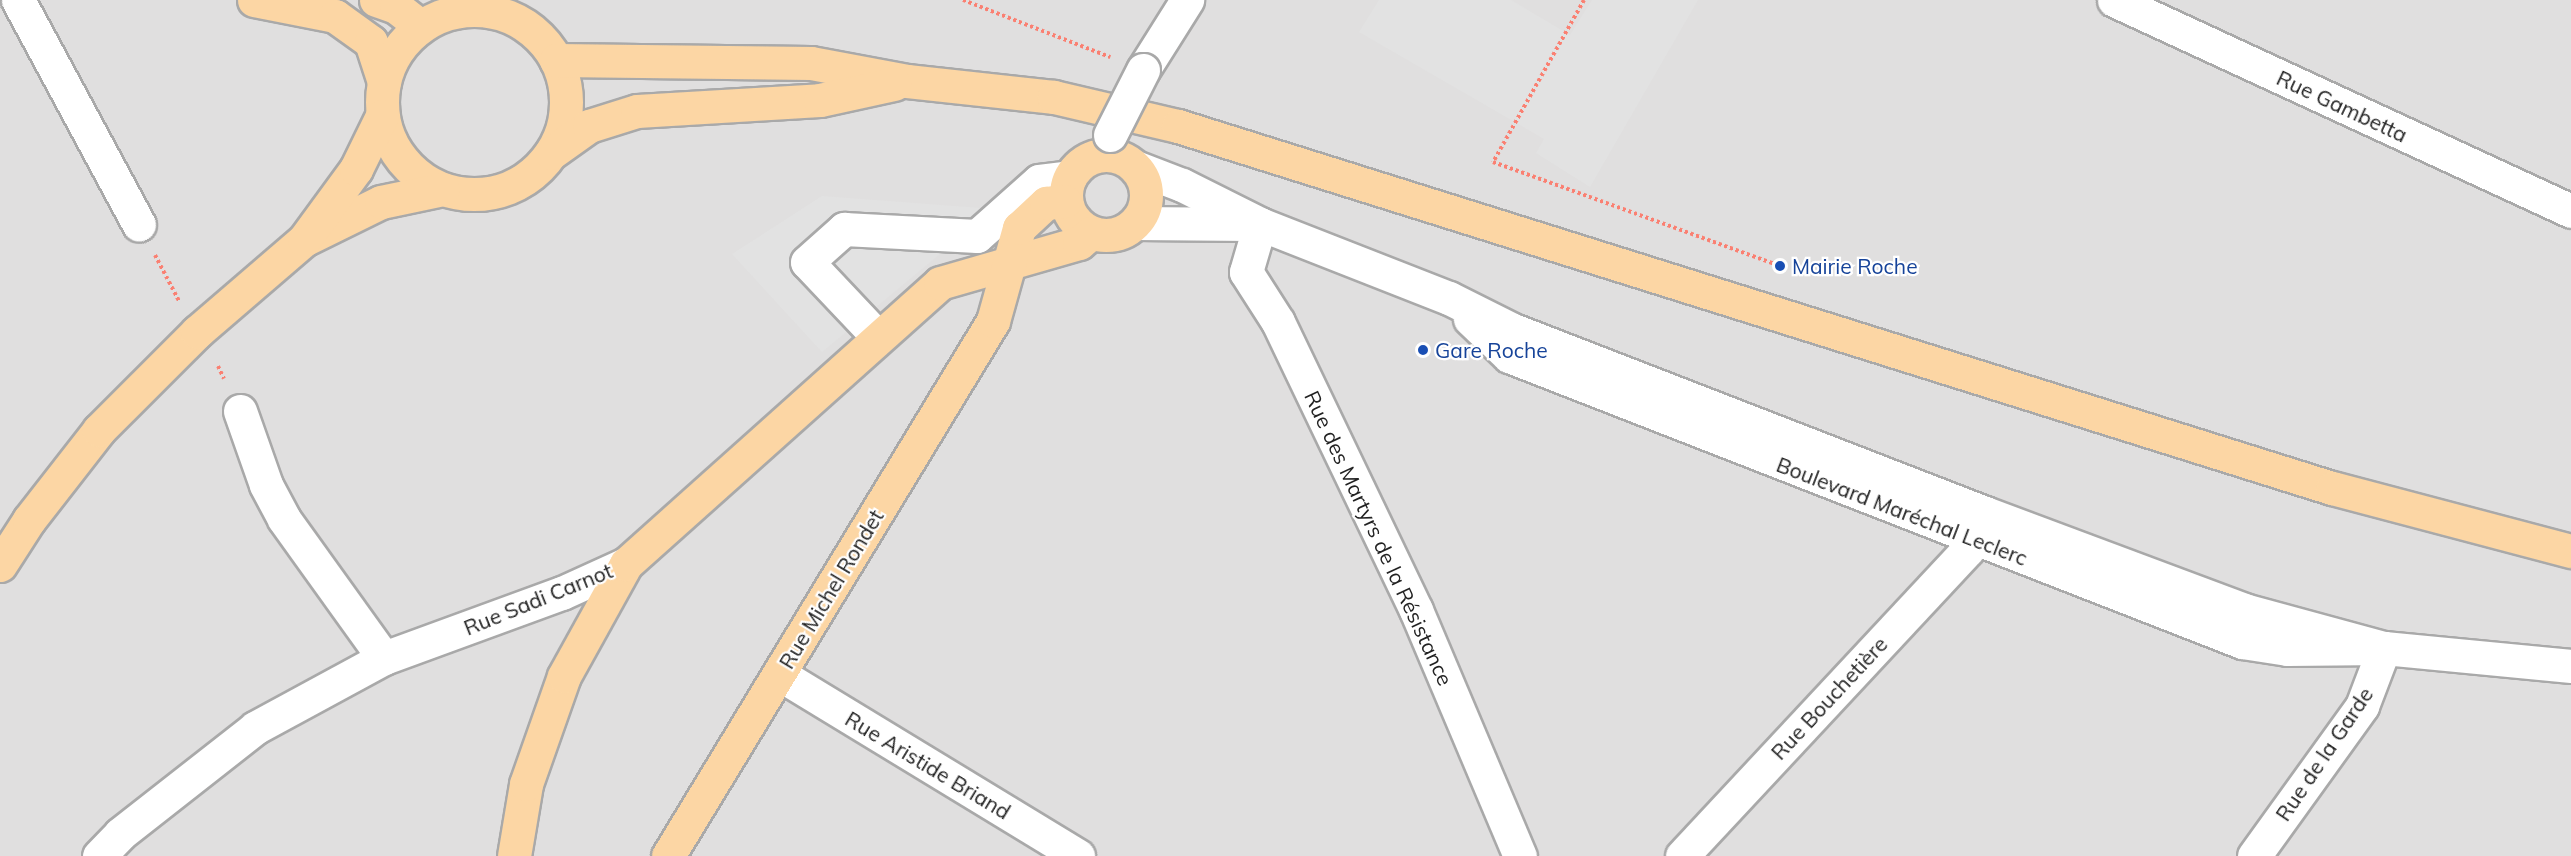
<!DOCTYPE html>
<meta charset="utf-8">
<style>
body{margin:0}
#map{position:relative;width:2571px;height:856px;overflow:hidden;background:#f2efe9;font-family:Mulish,sans-serif}
div>[style]{position:absolute}
[style*='--x']{left:calc(var(--x)*1px);top:calc(var(--y)*1px);width:calc(var(--w)*1px);rotate:calc(var(--a)*1deg)}
.residential>*{inset:0;background:#e0dfdf;transform-origin:0 0}
.parking>*{inset:0;background:#e2e2e2}
.path>*{height:4px;margin-top:-2px;transform-origin:0;background:repeating-linear-gradient(90deg,#fa8072 0 3px,transparent 0 6px)}
.roads{filter:drop-shadow(2px 0 #a9a9a9) drop-shadow(-2px 0 #a9a9a9) drop-shadow(0 2px #a9a9a9) drop-shadow(0 -2px #a9a9a9)}
.minor>*{height:33px;margin:-16.5px;padding:0 16.5px;transform-origin:16.5px;border-radius:16.5px;background:#fff}
.major>*{height:33px;margin:-16.5px;padding:0 16.5px;transform-origin:16.5px;border-radius:16.5px;background:#fcd6a4}
.major>.ring{margin:-16.5px;padding:0;box-sizing:content-box;background:none;border:33px solid #fcd6a4;border-radius:50%}
.bridges{filter:drop-shadow(2px 0 #a9a9a9) drop-shadow(-2px 0 #a9a9a9) drop-shadow(0 2px #a9a9a9) drop-shadow(0 -2px #a9a9a9)}
.minor-bridge>*{height:33px;margin:-16.5px;padding:0 16.5px;transform-origin:16.5px;border-radius:16.5px;background:#fff}
.dots>*{width:16px;height:16px;translate:-50% -50%;box-sizing:border-box;border:3px solid #fff;border-radius:50%}
span{translate:-50% -50%;white-space:nowrap;text-align:center;line-height:1.15;-webkit-text-stroke:4.5px #fff;paint-order:stroke}
.street-label{font-size:21px;color:#222}
.transit-label{font-size:21px;color:#164399}
.left{translate:0 -50%;text-align:left}
</style>
<div id="map">
<div class="residential">
<div style="left:0;top:0;width:2571px;height:856px"></div>
</div>
<div class="parking">
<div style="clip-path:polygon(1379px 0,1511px 0,1570px 35px,1592px 0,1698px 0,1590px 187px,1536px 153px,1544px 139px,1359px 32px)"></div>
<div style="clip-path:polygon(822px 196px,994px 209px,822px 352px,732px 254px)"></div>
</div>
<div class="path">
<div style="--x:963;--y:0;--w:158;--a:21.2"></div>
<div style="--x:1584;--y:0;--w:186;--a:119.3"></div>
<div style="--x:1493;--y:162;--w:305;--a:19.9"></div>
<div style="--x:155;--y:255;--w:52;--a:62.4"></div>
<div style="--x:218;--y:366;--w:14;--a:65"></div>
</div>
<div class="roads">
<div class="minor">
<div style="--x:18;--y:0;--w:255;--a:61.7"></div>
<div style="--x:2114;--y:0;--w:503;--a:24.78"></div>
<div style="--x:1143;--y:70;--w:83;--a:-57.8"></div>
<div style="--x:1135;--y:167;--w:50;--a:21"></div>
<div style="--x:1182;--y:185;--w:87;--a:26.6"></div>
<div style="--x:1260;--y:224;--w:203;--a:21.4"></div>
<div style="--x:1449;--y:298;--w:72;--a:26.6"></div>
<div style="--x:1513;--y:330;--w:506;--a:21.19"></div>
<div style="--x:1985;--y:513;--w:277;--a:20.5"></div>
<div style="--x:2244;--y:610;--w:145;--a:15.2"></div>
<div style="--x:1136;--y:223;--w:115;--a:0.5"></div>
<div style="--x:1260;--y:224;--w:50;--a:106.3"></div>
<div style="--x:1246;--y:272;--w:59;--a:57.4"></div>
<div style="--x:1278;--y:322;--w:319;--a:64.4"></div>
<div style="--x:1416;--y:610;--w:267;--a:67.1"></div>
<div style="--x:1470;--y:319;--w:54;--a:43.5"></div>
<div style="--x:1509;--y:356;--w:787;--a:21.31"></div>
<div style="--x:2242;--y:642;--w:46;--a:8.8"></div>
<div style="--x:2287;--y:649;--w:97;--a:-0.6"></div>
<div style="--x:2384;--y:648;--w:188;--a:5.5"></div>
<div style="--x:878;--y:337;--w:103;--a:-133.4"></div>
<div style="--x:807;--y:262;--w:50;--a:-41.7"></div>
<div style="--x:844;--y:229;--w:133;--a:3"></div>
<div style="--x:977;--y:236;--w:83;--a:-41.6"></div>
<div style="--x:1039;--y:181;--w:31;--a:-7"></div>
<div style="--x:240;--y:411;--w:78;--a:70.6"></div>
<div style="--x:266;--y:485;--w:38;--a:62"></div>
<div style="--x:284;--y:519;--w:171;--a:54.3"></div>
<div style="--x:779;--y:674;--w:350;--a:31.3"></div>
<div style="--x:99;--y:856;--w:30;--a:-46"></div>
<div style="--x:120;--y:834;--w:172;--a:-38.1"></div>
<div style="--x:255;--y:728;--w:147;--a:-28.5"></div>
<div style="--x:384;--y:658;--w:189;--a:-20.1"></div>
<div style="--x:562;--y:593;--w:70;--a:-24.4"></div>
<div style="--x:1682;--y:856;--w:418;--a:-47"></div>
<div style="--x:1967;--y:550;--w:33;--a:-63"></div>
<div style="--x:2254;--y:856;--w:185;--a:-54.2"></div>
<div style="--x:2362;--y:706;--w:62;--a:-69.2"></div>
</div>
<div class="major">
<div style="--x:254;--y:0;--w:83;--a:11.2"></div>
<div style="--x:335;--y:16;--w:44;--a:35.8"></div>
<div style="--x:371;--y:42;--w:42;--a:72"></div>
<div style="--x:376;--y:0;--w:21;--a:19"></div>
<div style="--x:396;--y:7;--w:31;--a:38"></div>
<div class="ring" style="left:382px;top:10px;width:151px;height:151px"></div>
<div style="--x:556;--y:60;--w:255;--a:0.7"></div>
<div style="--x:811;--y:63;--w:98;--a:10.6"></div>
<div style="--x:907;--y:81;--w:148;--a:6.2"></div>
<div style="--x:1054;--y:97;--w:127;--a:13.2"></div>
<div style="--x:1178;--y:126;--w:1209;--a:17.42"></div>
<div style="--x:2332;--y:488;--w:247;--a:14.8"></div>
<div style="--x:551;--y:153;--w:47;--a:-35.4"></div>
<div style="--x:589;--y:126;--w:50;--a:-17.4"></div>
<div style="--x:637;--y:111;--w:183;--a:-3.4"></div>
<div style="--x:820;--y:100;--w:76;--a:-12.2"></div>
<div class="ring" style="left:1066px;top:155px;width:47px;height:47px"></div>
<div style="--x:308;--y:238;--w:81;--a:-26.3"></div>
<div style="--x:381;--y:202;--w:63;--a:-11.8"></div>
<div style="--x:0;--y:565;--w:54;--a:-57.2"></div>
<div style="--x:29;--y:520;--w:114;--a:-52.1"></div>
<div style="--x:99;--y:430;--w:139;--a:-45"></div>
<div style="--x:197;--y:332;--w:141;--a:-40.7"></div>
<div style="--x:304;--y:240;--w:88;--a:-53.8"></div>
<div style="--x:356;--y:169;--w:59;--a:-63.9"></div>
<div style="--x:514;--y:856;--w:73;--a:-80.5"></div>
<div style="--x:526;--y:784;--w:114;--a:-70.6"></div>
<div style="--x:564;--y:676;--w:128;--a:-61"></div>
<div style="--x:626;--y:564;--w:421;--a:-41.8"></div>
<div style="--x:940;--y:283;--w:145;--a:-16.1"></div>
<div style="--x:1079;--y:243;--w:16;--a:-40"></div>
<div style="--x:668;--y:856;--w:626;--a:-58.72"></div>
<div style="--x:993;--y:321;--w:97;--a:-74.4"></div>
<div style="--x:1019;--y:228;--w:37;--a:-43"></div>
<div style="--x:1046;--y:203;--w:19;--a:-6"></div>
</div>
</div>
<div class="bridges">
<div class="minor-bridge">
<div style="--x:1110;--y:135;--w:73;--a:-63.1"></div>
</div>
</div>
<div class="dots">
<div style="left:1780px;top:266px;background:#1a4fb4"></div>
<div style="left:1423px;top:350px;background:#1a4fb4"></div>
</div>
<div class="street-label">
<span style="left:2342px;top:106px;rotate:25deg">Rue Gambetta</span>
<span style="left:1902px;top:511px;rotate:21deg">Boulevard Maréchal Leclerc</span>
<span style="left:1379px;top:538px;rotate:65deg">Rue des Martyrs de la Résistance</span>
<span style="left:831px;top:589px;rotate:-59deg">Rue Michel Rondet</span>
<span style="left:538px;top:599px;rotate:-22deg">Rue Sadi Carnot</span>
<span style="left:1829px;top:698px;rotate:-47deg">Rue Bouchetière</span>
<span style="left:2324px;top:754px;rotate:-56deg">Rue de la Garde</span>
<span style="left:928px;top:765px;rotate:31deg">Rue Aristide Briand</span>
</div>
<div class="transit-label">
<span class="left" style="left:1792px;top:266px">Mairie Roche</span>
<span class="left" style="left:1435px;top:350px">Gare Roche</span>
</div>
</div>
